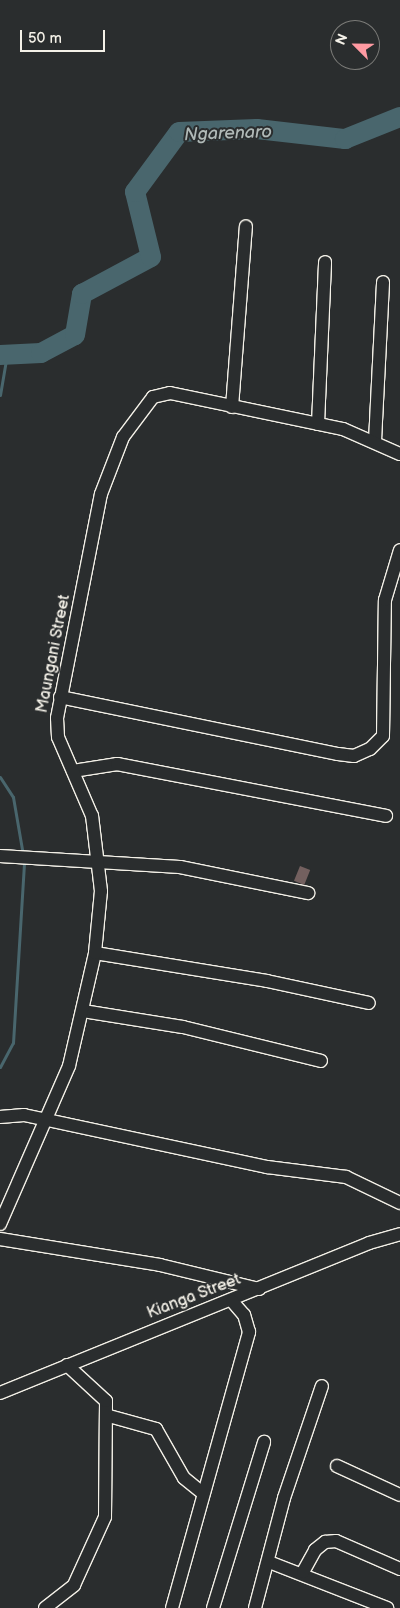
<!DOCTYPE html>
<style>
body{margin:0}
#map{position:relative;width:400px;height:1608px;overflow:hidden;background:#2a2d2e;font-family:"Balsamiq Sans",sans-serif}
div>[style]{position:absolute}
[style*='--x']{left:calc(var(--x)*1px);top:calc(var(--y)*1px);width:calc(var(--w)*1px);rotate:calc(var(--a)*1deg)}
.stream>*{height:3px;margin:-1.5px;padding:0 1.5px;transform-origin:1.5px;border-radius:1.5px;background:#49666d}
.river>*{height:20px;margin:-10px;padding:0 10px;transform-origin:10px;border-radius:10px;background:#49666d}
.building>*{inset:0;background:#73605f;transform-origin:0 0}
.roads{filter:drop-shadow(1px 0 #f4f1e8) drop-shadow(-1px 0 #f4f1e8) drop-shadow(0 1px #f4f1e8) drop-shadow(0 -1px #f4f1e8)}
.minor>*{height:12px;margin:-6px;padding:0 6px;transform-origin:6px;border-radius:6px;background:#2a2d2e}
span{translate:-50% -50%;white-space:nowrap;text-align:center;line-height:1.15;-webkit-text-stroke:4px #2a2d2e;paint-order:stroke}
.street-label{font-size:16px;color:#f4f1e8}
.water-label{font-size:18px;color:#b0b9b7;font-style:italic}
.north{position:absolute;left:330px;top:20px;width:50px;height:50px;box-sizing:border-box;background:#2a2d2e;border:1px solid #7b7b78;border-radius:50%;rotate:293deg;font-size:14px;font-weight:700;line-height:20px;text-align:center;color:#f4f1e8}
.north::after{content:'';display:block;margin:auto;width:18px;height:22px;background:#ff9aa2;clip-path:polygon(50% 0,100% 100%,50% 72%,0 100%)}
.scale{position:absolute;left:20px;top:30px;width:85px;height:22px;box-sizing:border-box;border:2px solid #f4f1e8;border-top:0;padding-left:6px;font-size:15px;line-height:18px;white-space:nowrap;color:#f4f1e8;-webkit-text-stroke:4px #2a2d2e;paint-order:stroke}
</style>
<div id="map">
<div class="stream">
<div style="--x:0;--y:395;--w:42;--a:-80.3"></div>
<div style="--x:0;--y:777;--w:24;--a:57"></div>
<div style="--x:13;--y:797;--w:59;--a:80.2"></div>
<div style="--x:0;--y:1067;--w:27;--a:-62"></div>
<div style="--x:13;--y:1043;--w:182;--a:-86.5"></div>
</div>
<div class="river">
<div style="--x:0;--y:355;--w:41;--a:-2.8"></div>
<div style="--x:41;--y:353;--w:38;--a:-28"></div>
<div style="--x:75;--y:335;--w:42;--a:-80.3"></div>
<div style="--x:82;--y:294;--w:78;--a:-28.2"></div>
<div style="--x:151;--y:257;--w:67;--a:-103.8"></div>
<div style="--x:135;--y:192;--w:74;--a:-53.7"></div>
<div style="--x:179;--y:132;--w:78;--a:-2.2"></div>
<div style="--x:257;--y:129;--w:89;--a:6.5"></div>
<div style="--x:345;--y:139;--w:59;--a:-21.8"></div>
</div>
<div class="building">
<div style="left:300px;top:866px;width:11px;height:16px;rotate:22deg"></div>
</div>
<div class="roads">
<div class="minor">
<div style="--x:232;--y:407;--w:181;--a:-85.6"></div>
<div style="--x:318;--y:424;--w:162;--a:-87.5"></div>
<div style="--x:375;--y:441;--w:159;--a:-87.1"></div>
<div style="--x:60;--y:697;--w:284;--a:11.6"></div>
<div style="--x:338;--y:754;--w:16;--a:7"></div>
<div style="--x:354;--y:756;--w:17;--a:-24"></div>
<div style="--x:370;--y:749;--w:18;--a:-45"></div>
<div style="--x:383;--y:736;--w:136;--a:-89.2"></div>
<div style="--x:385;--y:600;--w:52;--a:-73.3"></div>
<div style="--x:73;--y:771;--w:45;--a:-9"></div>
<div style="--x:117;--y:764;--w:274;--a:10.9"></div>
<div style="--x:0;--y:856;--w:180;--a:3.5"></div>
<div style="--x:180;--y:867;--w:131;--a:11.5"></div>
<div style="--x:95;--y:953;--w:174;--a:9.2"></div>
<div style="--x:267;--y:981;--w:104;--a:12.2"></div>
<div style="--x:83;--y:1011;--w:101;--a:9.1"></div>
<div style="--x:183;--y:1027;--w:142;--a:13.8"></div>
<div style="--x:0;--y:1117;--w:24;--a:-5"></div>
<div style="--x:24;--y:1115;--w:249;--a:12.1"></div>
<div style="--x:267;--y:1167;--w:80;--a:7.2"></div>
<div style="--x:346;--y:1177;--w:60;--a:25.7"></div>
<div style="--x:0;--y:1224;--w:172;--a:-66.4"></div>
<div style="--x:69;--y:1066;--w:116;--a:-77"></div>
<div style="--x:95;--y:953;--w:62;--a:-84.5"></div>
<div style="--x:101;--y:891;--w:76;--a:-96.8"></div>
<div style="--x:92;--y:816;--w:86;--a:-113.3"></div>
<div style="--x:58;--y:737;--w:19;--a:-93"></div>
<div style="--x:57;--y:718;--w:228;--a:-78.9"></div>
<div style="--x:101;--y:494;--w:61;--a:-68.9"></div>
<div style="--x:123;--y:437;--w:50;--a:-53.1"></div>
<div style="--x:153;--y:397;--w:17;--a:-13"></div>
<div style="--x:170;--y:393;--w:177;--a:11.8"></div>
<div style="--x:343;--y:429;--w:62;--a:23.7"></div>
<div style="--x:0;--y:1239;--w:162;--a:9.2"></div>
<div style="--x:160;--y:1265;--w:102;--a:13.6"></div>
<div style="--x:0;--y:1393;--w:398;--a:-22.1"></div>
<div style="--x:369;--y:1243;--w:32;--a:-16"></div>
<div style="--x:109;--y:1416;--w:49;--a:15.5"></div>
<div style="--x:156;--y:1429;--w:56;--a:60.3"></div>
<div style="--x:184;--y:1478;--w:22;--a:39"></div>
<div style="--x:337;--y:1466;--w:69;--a:24.7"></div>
<div style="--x:269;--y:1562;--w:127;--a:21.3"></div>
<div style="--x:303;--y:1572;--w:25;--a:-61"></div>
<div style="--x:315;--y:1550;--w:13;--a:-39"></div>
<div style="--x:325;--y:1542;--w:11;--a:-5"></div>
<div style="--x:336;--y:1541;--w:70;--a:23.6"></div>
<div style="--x:45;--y:1608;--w:37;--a:-38"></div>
<div style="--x:74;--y:1585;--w:75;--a:-65.5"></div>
<div style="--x:105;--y:1517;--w:116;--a:-89.5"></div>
<div style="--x:106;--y:1401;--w:53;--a:-137.3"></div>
<div style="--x:172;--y:1608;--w:287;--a:-74.4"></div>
<div style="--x:249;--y:1332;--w:18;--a:-106"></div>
<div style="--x:244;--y:1315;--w:18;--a:-131"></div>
<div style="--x:213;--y:1608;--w:174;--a:-72.9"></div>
<div style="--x:255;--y:1608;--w:114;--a:-75.2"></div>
<div style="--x:284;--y:1498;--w:118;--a:-71.3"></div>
</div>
</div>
<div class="street-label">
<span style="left:54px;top:654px;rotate:-79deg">Maungani Street</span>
<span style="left:194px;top:1297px;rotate:-21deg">Kianga Street</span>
</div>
<div class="water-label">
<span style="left:228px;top:134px;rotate:-2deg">Ngarenaro</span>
</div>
<div class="north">N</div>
<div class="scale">50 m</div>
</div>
